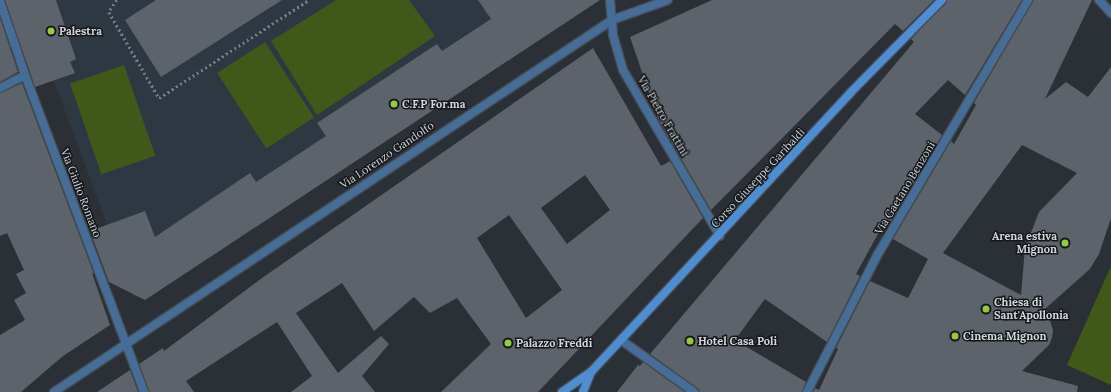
<!DOCTYPE html>
<style>
body{margin:0}
#map{position:relative;width:1111px;height:392px;overflow:hidden;background:#2b3036;font-family:Lora,serif}
div>[style]{position:absolute}
[style*='--x']{left:calc(var(--x)*1px);top:calc(var(--y)*1px);width:calc(var(--w)*1px);rotate:calc(var(--a)*1deg)}
.built>*{inset:0;background:#2e3843}
.green>*{inset:0;background:#405918;transform-origin:0 0}
.building>*{inset:0;background:#5d636a}
.path>*{height:2.5px;margin-top:-1.25px;transform-origin:0;background:repeating-linear-gradient(90deg,#7a7e83 0 2px,transparent 0 5px)}
.roads{filter:drop-shadow(1px 0 #464b50) drop-shadow(-1px 0 #464b50) drop-shadow(0 1px #464b50) drop-shadow(0 -1px #464b50)}
.pedestrian>*{height:8px;margin:-4px;padding:0 4px;transform-origin:4px;border-radius:4px;background:#456d97}
.minor>*{height:8px;margin:-4px;padding:0 4px;transform-origin:4px;border-radius:4px;background:#456d97}
.tertiary>*{height:8px;margin:-4px;padding:0 4px;transform-origin:4px;border-radius:4px;background:#456d97}
.secondary>*{height:8px;margin:-4px;padding:0 4px;transform-origin:4px;border-radius:4px;background:#4d8ed2}
.dots>*{width:11px;height:11px;translate:-50% -50%;box-sizing:border-box;border:2px solid #15181b;border-radius:50%}
span{translate:-50% -50%;white-space:nowrap;text-align:center;line-height:1.15;-webkit-text-stroke:3px #15181b;paint-order:stroke}
.poi-label{font-size:11px;color:#d3d6da;font-weight:700}
.left{translate:0 -50%;text-align:left}
.right{translate:-100% -50%;text-align:right}
.street-label{font-size:11px;color:#d3d6da}
</style>
<div id="map">
<div class="built">
<div style="clip-path:polygon(24px 0,595px 0,596px 2px,145px 300px,133px 295px)"></div>
</div>
<div class="green">
<div style="clip-path:polygon(336px 0,409px 0,435px 36px,317px 115px,271px 41px)"></div>
<div style="left:265px;top:42px;width:90px;height:57px;rotate:57deg"></div>
<div style="left:124px;top:65px;width:96px;height:57px;rotate:71deg"></div>
<div style="clip-path:polygon(1111px 266px,1111px 385px,1067px 365px)"></div>
</div>
<div class="building">
<div style="clip-path:polygon(5px 0,56px 0,76px 59px,70px 62px,75px 73px,35px 87px)"></div>
<div style="clip-path:polygon(156px 0,282px 0,161px 77px,125px 20px)"></div>
<div style="clip-path:polygon(478px 0,600px 0,145px 300px,109px 282px,90px 231px,145px 211px,155px 237px,250px 173px,256px 182px,326px 136px,317px 123px,437px 44px,442px 51px,491px 19px)"></div>
<div style="clip-path:polygon(712px 0,934px 0,903px 31px,895px 24px,711px 210px,658px 119px,630px 37px)"></div>
<div style="clip-path:polygon(947px 0,1022px 0,965px 95px,948px 80px,915px 114px,942px 135px,883px 234px,879px 232px,856px 274px,860px 276px,827px 342px,765px 299px,735px 340px,806px 382px,802px 392px,699px 392px,697px 388px,650px 354px,914px 42px,911px 39px)"></div>
<div style="clip-path:polygon(evenodd,1033px 0,1092px 0,1045px 99px,1066px 82px,1088px 97px,1111px 67px,1111px 218px,1099px 254px,1090px 269px,1046px 308px,1053px 330px,1052px 338px,1049px 345px,1022px 371px,1078px 386px,1077px 392px,813px 392px,815px 388px,819px 390px,838px 349px,836px 348px,870px 281px,908px 298px,928px 259px,893px 239px,951px 141px,954px 144px,976px 105px,974px 103px,1033px 0,1022px 145px,1077px 173px,1039px 212px,1025px 248px,1021px 295px,943px 253px,1022px 145px)"></div>
<div style="clip-path:polygon(0 18px,18px 72px,0 82px)"></div>
<div style="clip-path:polygon(evenodd,593px 48px,661px 166px,670px 161px,703px 218px,538px 392px,441px 392px,491px 344px,457px 298px,430px 313px,414px 297px,374px 331px,342px 283px,296px 313px,338px 373px,381px 336px,389px 344px,362px 376px,375px 392px,291px 392px,312px 376px,277px 322px,186px 381px,194px 392px,149px 392px,139px 364px,163px 348px,164px 351px,262px 278px,593px 48px,585px 175px,610px 210px,567px 244px,541px 208px,585px 175px,593px 48px,509px 215px,562px 290px,526px 318px,477px 238px,509px 215px)"></div>
<div style="clip-path:polygon(22px 83px,94px 274px,92px 273px,110px 325px,63px 356px,21px 392px,0 392px,0 335px,25px 320px,14px 300px,26px 293px,16px 274px,24px 270px,7px 233px,0 236px,0 93px)"></div>
<div style="clip-path:polygon(643px 362px,685px 392px,617px 392px,638px 365px,640px 366px)"></div>
<div style="clip-path:polygon(130px 370px,138px 392px,97px 392px)"></div>
</div>
<div class="path">
<div style="--x:117;--y:0;--w:14;--a:124"></div>
<div style="--x:109;--y:12;--w:99;--a:59.8"></div>
<div style="--x:159;--y:98;--w:179;--a:-33.2"></div>
</div>
<div class="roads">
<div class="pedestrian">
<div style="--x:621;--y:340;--w:90;--a:35.5"></div>
</div>
<div class="minor">
<div style="--x:1099;--y:0;--w:18;--a:47"></div>
<div style="--x:0;--y:1;--w:78;--a:71.3"></div>
<div style="--x:25;--y:75;--w:339;--a:69.4"></div>
<div style="--x:0;--y:88;--w:28;--a:-27"></div>
<div style="--x:54;--y:392;--w:671;--a:-33.69"></div>
<div style="--x:612;--y:20;--w:59;--a:-19.7"></div>
<div style="--x:807;--y:392;--w:155;--a:-62.8"></div>
<div style="--x:878;--y:254;--w:295;--a:-59.4"></div>
</div>
<div class="tertiary">
<div style="--x:610;--y:0;--w:35;--a:85"></div>
<div style="--x:613;--y:35;--w:36;--a:74"></div>
<div style="--x:623;--y:70;--w:192;--a:59.7"></div>
</div>
<div class="secondary">
<div style="--x:562;--y:392;--w:35;--a:-35"></div>
<div style="--x:591;--y:372;--w:382;--a:-47.1"></div>
<div style="--x:851;--y:92;--w:129;--a:-45.3"></div>
<div style="--x:583;--y:392;--w:22;--a:-68"></div>
</div>
</div>
<div class="dots">
<div style="left:51px;top:31px;background:#96cc39"></div>
<div style="left:394px;top:104px;background:#96cc39"></div>
<div style="left:1065px;top:243px;background:#96cc39"></div>
<div style="left:986px;top:309px;background:#96cc39"></div>
<div style="left:955px;top:336px;background:#96cc39"></div>
<div style="left:690px;top:341px;background:#96cc39"></div>
<div style="left:508px;top:343px;background:#96cc39"></div>
</div>
<div class="poi-label">
<span class="left" style="left:59px;top:31px">Palestra</span>
<span class="left" style="left:402px;top:104px">C.F.P For.ma</span>
<span class="right" style="left:1057px;top:243px">Arena estiva<br>Mignon</span>
<span class="left" style="left:994px;top:309px">Chiesa di<br>Sant'Apollonia</span>
<span class="left" style="left:963px;top:336px">Cinema Mignon</span>
<span class="left" style="left:698px;top:341px">Hotel Casa Poli</span>
<span class="left" style="left:516px;top:343px">Palazzo Freddi</span>
</div>
<div class="street-label">
<span style="left:663px;top:116px;rotate:60deg">Via Pietro Frattini</span>
<span style="left:387px;top:155px;rotate:-34deg">Via Lorenzo Gandolfo</span>
<span style="left:758px;top:178px;rotate:-47deg">Corso Giuseppe Garibaldi</span>
<span style="left:905px;top:188px;rotate:-59deg">Via Gaetano Benzoni</span>
<span style="left:81px;top:193px;rotate:69deg">Via Giulio Romano</span>
</div>
</div>
